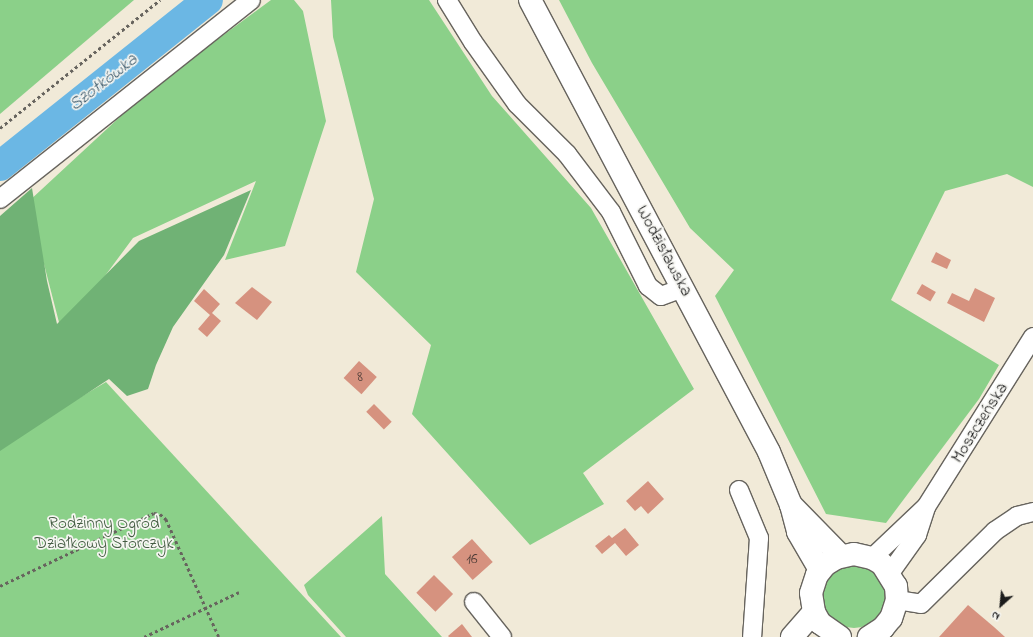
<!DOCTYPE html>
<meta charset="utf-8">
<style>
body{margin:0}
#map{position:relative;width:1033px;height:637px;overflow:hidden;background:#f1ead8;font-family:"Indie Flower",sans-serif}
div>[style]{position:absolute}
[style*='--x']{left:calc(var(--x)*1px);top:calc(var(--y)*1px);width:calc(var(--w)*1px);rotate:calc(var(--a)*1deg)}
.green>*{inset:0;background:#8bd089}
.round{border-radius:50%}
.forest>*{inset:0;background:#70b275}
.river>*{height:30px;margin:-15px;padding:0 15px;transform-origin:15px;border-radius:15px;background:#6bb7e4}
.building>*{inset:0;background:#d6927f;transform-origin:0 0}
.path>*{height:2.5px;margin-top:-1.25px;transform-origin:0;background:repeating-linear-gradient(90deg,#67645e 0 3px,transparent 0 6px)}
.roads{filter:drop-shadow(1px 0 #67645e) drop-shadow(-1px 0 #67645e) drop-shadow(0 1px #67645e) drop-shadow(0 -1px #67645e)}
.minor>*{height:18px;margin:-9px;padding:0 9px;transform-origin:9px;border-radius:9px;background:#fff}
.major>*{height:22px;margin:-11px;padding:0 11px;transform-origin:11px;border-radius:11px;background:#fff}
span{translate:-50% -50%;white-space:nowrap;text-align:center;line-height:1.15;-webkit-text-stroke:3.5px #f6f6f2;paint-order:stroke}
.number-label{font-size:15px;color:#4a3a35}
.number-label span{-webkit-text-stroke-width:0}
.street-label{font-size:17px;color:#1c1c1c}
.park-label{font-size:17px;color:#435b42}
.water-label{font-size:18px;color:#3c5a6c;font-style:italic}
.north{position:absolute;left:981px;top:585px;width:40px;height:40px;-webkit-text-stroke:3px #f6f6f2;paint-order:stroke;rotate:207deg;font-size:11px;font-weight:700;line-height:16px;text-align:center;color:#1c1c1c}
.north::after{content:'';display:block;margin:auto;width:14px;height:18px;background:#1c1c1c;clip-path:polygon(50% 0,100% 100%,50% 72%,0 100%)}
</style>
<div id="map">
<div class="green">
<div style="clip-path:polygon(0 0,134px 0,0 114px)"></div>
<div style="clip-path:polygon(271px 0,294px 0,303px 11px,326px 121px,285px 246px,225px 260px,256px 181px,133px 238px,62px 334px,28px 202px,149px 90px)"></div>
<div style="clip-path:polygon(331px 0,429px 0,492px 96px,591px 208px,694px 389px,583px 473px,604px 504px,530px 545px,412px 414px,431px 345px,356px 272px,374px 199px,333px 37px)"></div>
<div style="clip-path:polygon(559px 0,1033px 0,1033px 187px,1007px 174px,945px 191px,891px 300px,999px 365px,979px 399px,886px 523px,826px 514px,715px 296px,734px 270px,690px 228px,592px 63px)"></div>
<div style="clip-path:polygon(106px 382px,341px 637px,0 637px,0 445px)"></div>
<div style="clip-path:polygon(382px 516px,385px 574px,442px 637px,346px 637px,308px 595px,304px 585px)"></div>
<div class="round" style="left:822px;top:564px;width:64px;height:64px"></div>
</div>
<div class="forest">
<div style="clip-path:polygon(32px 188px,47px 281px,57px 324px,139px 241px,251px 190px,224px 255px,173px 327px,156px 365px,148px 389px,127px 396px,109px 379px,0 451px,0 216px)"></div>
</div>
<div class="river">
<div style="--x:0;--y:166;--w:266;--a:-38.6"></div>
</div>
<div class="building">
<div style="clip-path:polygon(936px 252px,951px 260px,947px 269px,931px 262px)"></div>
<div style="left:922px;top:284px;width:16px;height:11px;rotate:30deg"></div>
<div style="clip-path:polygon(252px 287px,272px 302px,257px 320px,235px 303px)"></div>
<div style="clip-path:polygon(975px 288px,995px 298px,984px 322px,947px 303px,952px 293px,969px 301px)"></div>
<div style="clip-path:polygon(204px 289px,220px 304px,212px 313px,221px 321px,207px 337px,198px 329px,210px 315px,194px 301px)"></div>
<div style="left:359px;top:361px;width:24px;height:23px;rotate:42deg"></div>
<div style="left:374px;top:404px;width:25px;height:11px;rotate:45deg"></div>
<div style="clip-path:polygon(648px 481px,664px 499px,648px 514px,641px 506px,635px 511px,626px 501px)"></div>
<div style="clip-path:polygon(625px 528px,639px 545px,626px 556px,615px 543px,602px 554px,595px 546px,609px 535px,612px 538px)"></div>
<div style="left:472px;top:539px;width:31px;height:27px;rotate:48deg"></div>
<div style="left:434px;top:575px;width:27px;height:25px;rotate:45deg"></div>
<div style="clip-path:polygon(968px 605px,994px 627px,1005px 637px,939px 637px)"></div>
<div style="clip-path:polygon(462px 624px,472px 637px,449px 637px,448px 636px)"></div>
</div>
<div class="path">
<div style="--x:0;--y:128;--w:205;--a:-38.7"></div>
<div style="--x:0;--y:586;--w:170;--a:-25.4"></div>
<div style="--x:154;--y:513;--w:6;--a:9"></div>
<div style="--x:160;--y:514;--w:8;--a:40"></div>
<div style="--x:166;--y:519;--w:129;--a:65.8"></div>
<div style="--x:144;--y:637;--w:105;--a:-25.3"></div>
</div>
<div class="roads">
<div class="minor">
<div style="--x:447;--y:0;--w:49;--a:58.2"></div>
<div style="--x:473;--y:42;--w:76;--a:54.6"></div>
<div style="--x:517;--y:104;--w:71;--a:45"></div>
<div style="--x:567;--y:154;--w:73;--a:52.8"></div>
<div style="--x:611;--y:212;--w:83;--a:63.4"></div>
<div style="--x:648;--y:286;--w:16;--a:38"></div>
<div style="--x:661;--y:296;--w:23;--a:-20"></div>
<div style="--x:0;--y:199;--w:320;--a:-38.4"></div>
<div style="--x:739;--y:490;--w:52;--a:67.4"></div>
<div style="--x:759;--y:538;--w:99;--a:94"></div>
<div style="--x:872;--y:558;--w:74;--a:-43.4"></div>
<div style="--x:890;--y:573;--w:47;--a:-54.6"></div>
<div style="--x:917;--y:535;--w:29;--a:-72"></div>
<div style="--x:926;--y:507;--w:201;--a:-57.8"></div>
<div style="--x:897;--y:600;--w:24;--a:9"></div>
<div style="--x:921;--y:604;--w:104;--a:-44.6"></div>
<div style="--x:995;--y:531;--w:27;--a:-34"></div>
<div style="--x:1017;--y:516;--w:16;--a:-14"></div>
<div style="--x:474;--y:602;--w:45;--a:51.3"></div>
</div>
<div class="major">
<div style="--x:530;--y:0;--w:511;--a:62.13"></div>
<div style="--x:769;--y:452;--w:57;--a:67.5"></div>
<div style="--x:791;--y:505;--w:28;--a:75"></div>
<div style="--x:798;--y:532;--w:44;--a:59.9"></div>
<div style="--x:791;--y:505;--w:71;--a:45.6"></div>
<div style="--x:792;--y:637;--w:33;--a:-49"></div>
<div style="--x:840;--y:637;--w:24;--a:-145"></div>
<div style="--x:820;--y:623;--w:13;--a:-119"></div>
<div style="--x:814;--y:612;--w:19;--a:-99"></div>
<div style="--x:811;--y:593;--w:19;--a:-72"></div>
<div style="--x:817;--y:575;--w:13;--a:-51"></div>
<div style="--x:825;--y:565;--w:13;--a:-32"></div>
<div style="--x:836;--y:558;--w:18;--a:-13"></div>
<div style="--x:854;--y:554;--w:18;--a:13"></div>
<div style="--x:872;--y:558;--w:12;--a:31"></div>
<div style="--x:882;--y:564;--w:26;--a:58"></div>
<div style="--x:896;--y:586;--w:14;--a:86"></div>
<div style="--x:897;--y:600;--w:19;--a:108"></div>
<div style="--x:891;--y:618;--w:13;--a:129"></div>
<div style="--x:883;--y:628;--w:17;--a:147"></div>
</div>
</div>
<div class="number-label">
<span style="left:360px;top:378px">8</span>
<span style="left:472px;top:560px">16</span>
</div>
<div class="street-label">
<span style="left:664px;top:251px;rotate:62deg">Wodzisławska</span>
<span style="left:980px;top:423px;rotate:-58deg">Moszczeńska</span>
</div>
<div class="park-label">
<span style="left:104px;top:534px">Rodzinny Ogród<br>Działkowy Storczyk</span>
</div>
<div class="water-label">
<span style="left:104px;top:83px;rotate:-38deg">Szotkówka</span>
</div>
<div class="north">N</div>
</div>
